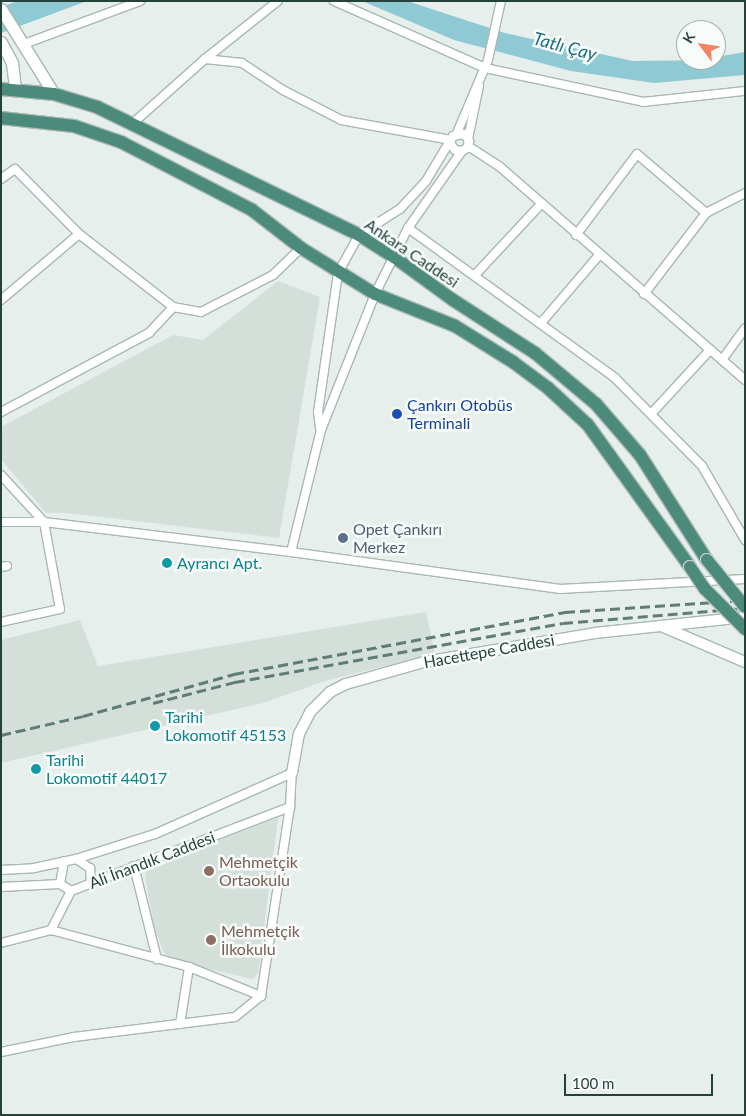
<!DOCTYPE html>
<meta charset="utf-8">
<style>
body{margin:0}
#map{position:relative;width:746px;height:1116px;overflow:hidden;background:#e6efeb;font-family:Lato,sans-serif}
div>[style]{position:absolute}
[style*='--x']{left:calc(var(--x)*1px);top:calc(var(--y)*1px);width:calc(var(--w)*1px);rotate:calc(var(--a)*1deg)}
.built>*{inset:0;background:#d4dfda}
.water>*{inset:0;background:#8ec9d4}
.roads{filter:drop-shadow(1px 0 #a8b8b2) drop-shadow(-1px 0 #a8b8b2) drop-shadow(0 1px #a8b8b2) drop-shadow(0 -1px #a8b8b2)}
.minor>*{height:8px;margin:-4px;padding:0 4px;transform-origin:4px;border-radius:4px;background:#fff}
.tertiary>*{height:10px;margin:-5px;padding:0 5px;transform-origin:5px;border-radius:5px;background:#fff}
.secondary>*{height:11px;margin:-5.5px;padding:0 5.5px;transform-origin:5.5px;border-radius:5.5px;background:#fff}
.trunk>*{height:12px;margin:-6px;padding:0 6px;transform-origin:6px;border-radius:6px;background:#4c8a7c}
.rail>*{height:3px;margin-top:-1.5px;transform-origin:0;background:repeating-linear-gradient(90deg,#5f7d75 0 10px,transparent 0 15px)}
.bridges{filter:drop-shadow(1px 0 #c2cac8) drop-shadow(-1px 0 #c2cac8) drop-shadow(0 1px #c2cac8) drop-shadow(0 -1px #c2cac8)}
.trunk-bridge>*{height:12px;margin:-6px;padding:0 6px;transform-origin:6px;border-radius:6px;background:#4c8a7c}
.dots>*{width:14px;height:14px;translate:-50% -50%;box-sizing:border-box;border:2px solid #f7fbf9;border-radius:50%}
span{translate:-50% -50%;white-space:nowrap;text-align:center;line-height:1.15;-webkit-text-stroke:5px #f7fbf9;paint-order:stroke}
.street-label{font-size:16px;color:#24423a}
.transit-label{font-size:16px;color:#164399}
.left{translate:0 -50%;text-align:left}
.service-label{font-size:16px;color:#4e5e75}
.culture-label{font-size:16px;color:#0d838f}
.education-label{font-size:16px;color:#785e54}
.water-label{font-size:18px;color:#1c6f80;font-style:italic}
.frame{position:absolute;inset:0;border:2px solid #24423a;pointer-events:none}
.north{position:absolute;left:676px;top:20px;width:50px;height:50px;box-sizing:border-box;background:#f7fbf9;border:1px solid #a3b1ad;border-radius:50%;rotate:301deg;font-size:14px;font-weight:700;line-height:20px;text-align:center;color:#24423a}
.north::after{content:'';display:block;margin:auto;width:18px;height:22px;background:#f4845f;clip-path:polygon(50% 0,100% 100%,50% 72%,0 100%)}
.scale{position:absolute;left:564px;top:1074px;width:149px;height:22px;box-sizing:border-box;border:2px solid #24423a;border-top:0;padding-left:6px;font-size:15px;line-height:18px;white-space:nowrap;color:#24423a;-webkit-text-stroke:4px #f7fbf9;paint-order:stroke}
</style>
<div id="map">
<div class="built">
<div style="clip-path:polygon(278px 281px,320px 297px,279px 538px,67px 513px,46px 513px,1px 459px,1px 427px,173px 335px,203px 340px)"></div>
<div style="clip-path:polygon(426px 612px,435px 654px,328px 680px,263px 703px,1px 763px,1px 640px,80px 620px,98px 666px)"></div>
<div style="clip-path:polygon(278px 818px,258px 974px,252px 979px,172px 960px,164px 953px,154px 927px,145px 876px,148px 867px)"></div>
</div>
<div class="water">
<div style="clip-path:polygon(18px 1px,87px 1px,1px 33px,1px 7px)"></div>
<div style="clip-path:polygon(362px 1px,407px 1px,505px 33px,633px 61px,716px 60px,716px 57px,745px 52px,745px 75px,654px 83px,571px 71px,454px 40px)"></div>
</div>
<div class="roads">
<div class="minor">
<div style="--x:334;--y:1;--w:165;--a:23.9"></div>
<div style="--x:485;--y:68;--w:162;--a:12.1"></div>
<div style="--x:643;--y:102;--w:103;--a:-6.2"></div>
<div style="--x:24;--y:44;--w:124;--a:-20.3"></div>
<div style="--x:205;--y:59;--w:37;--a:6"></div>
<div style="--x:242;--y:63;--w:49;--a:33.4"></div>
<div style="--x:283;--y:90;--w:65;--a:27.3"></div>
<div style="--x:341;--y:120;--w:112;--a:10.3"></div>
<div style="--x:132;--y:124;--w:98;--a:-41.7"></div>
<div style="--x:205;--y:59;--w:93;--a:-38.5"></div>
<div style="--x:457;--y:133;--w:79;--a:-67"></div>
<div style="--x:488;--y:60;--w:60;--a:-77.6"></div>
<div style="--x:468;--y:139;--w:54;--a:-78.3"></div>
<div style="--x:468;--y:146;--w:37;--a:33"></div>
<div style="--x:499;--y:166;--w:326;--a:41"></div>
<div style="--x:1;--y:179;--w:17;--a:-36"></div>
<div style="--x:15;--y:169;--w:91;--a:45.4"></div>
<div style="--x:79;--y:234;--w:119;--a:37.8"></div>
<div style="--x:173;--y:307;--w:28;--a:10"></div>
<div style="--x:201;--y:312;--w:81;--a:-27.2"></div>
<div style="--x:273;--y:275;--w:39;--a:-44"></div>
<div style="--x:706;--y:213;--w:44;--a:-27.1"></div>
<div style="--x:408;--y:228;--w:256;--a:35.9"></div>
<div style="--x:615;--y:378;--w:124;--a:45.3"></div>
<div style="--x:702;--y:466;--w:86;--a:59.8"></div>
<div style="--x:576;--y:235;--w:101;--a:-53"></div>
<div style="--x:637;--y:154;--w:91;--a:40.5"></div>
<div style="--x:706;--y:213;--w:102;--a:127.4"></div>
<div style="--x:475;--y:275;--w:97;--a:-47.1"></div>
<div style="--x:1;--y:300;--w:102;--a:-40.2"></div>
<div style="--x:541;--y:323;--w:89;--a:-49.5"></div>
<div style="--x:722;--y:360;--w:39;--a:-54"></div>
<div style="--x:1;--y:412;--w:168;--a:-28.1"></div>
<div style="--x:149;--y:333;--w:35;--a:-47"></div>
<div style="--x:651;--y:414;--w:87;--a:-47.3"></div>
<div style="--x:320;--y:428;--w:16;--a:-97"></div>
<div style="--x:318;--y:412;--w:140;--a:-81.8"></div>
<div style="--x:338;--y:273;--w:43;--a:-61.1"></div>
<div style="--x:359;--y:235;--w:49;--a:-32.4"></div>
<div style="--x:400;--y:209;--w:38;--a:-47"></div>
<div style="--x:426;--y:181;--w:52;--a:-59"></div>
<div style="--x:453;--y:136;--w:11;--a:-10"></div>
<div style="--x:464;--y:134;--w:9;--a:54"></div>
<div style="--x:469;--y:141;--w:7;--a:106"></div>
<div style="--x:467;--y:148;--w:6;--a:149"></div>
<div style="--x:462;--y:151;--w:7;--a:-172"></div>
<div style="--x:455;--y:150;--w:7;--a:-124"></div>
<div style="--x:1;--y:475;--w:64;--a:47.5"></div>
<div style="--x:44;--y:522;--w:88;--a:79.6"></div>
<div style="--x:60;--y:609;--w:60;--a:167.6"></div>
<div style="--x:1;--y:522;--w:43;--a:0"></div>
<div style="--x:44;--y:522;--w:249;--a:6.9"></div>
<div style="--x:291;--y:552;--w:272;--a:7.8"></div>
<div style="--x:560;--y:589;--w:185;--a:-3.1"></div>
<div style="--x:291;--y:552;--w:126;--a:-76.2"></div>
<div style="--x:321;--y:430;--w:146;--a:-68.3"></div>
<div style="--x:375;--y:294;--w:74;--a:-63.4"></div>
<div style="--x:408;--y:228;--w:94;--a:-55"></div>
<div style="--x:1;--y:567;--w:6;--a:-9"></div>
<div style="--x:76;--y:859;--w:17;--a:33"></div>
<div style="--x:90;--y:868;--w:15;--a:86"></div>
<div style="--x:134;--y:866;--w:96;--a:76.1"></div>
<div style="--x:1;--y:870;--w:33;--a:-3"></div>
<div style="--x:34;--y:868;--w:43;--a:-12.1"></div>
<div style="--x:76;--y:859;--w:83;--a:-17.6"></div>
<div style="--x:155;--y:834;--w:150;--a:-24"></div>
<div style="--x:60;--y:884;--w:23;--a:-80"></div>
<div style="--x:1;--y:887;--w:59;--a:-2.9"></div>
<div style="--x:60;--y:884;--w:13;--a:32"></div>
<div style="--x:51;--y:930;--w:143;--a:15"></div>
<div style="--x:189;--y:967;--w:78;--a:21.9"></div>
<div style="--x:1;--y:943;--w:52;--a:-14.6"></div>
<div style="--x:51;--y:930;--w:44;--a:-62.9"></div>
<div style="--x:71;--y:891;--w:235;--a:-21"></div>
<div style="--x:290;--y:807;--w:34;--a:-87"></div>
<div style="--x:180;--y:1024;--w:58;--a:-81"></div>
<div style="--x:1;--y:1052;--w:75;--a:-11.6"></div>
<div style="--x:74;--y:1037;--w:162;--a:-7.1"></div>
<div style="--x:235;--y:1017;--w:33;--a:-39"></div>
<div style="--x:261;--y:996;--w:191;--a:-81.3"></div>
</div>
<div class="tertiary">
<div style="--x:661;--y:626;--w:91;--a:23.2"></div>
<div style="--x:292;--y:773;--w:40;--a:-80"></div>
<div style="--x:299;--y:734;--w:25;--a:-63"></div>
<div style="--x:310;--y:712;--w:28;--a:-45"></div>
<div style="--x:330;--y:692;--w:18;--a:-27"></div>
<div style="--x:346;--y:684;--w:81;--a:-15.8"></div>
<div style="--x:424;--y:662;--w:173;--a:-9.6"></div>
<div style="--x:595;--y:633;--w:151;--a:-6.1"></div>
</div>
<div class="secondary">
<div style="--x:1;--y:9;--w:100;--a:58.1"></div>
<div style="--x:1;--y:42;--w:24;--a:62"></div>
<div style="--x:12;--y:63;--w:26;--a:83"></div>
</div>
<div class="trunk">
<div style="--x:1;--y:89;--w:53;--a:5.4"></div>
<div style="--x:54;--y:94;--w:45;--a:16.8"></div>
<div style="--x:97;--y:107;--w:292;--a:26"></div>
<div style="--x:359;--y:235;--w:41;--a:32.2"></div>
<div style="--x:394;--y:257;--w:73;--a:36.1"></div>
<div style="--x:453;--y:300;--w:98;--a:32.9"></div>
<div style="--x:535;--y:353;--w:80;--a:39.9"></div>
<div style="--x:596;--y:404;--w:67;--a:49.2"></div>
<div style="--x:640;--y:455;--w:125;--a:57.5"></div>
<div style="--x:1;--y:118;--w:73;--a:6.3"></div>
<div style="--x:74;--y:126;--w:50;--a:18.8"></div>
<div style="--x:121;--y:142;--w:148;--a:27.4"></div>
<div style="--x:252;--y:210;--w:62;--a:37.8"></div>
<div style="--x:301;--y:248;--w:87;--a:31.9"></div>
<div style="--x:375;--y:294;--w:86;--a:21.8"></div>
<div style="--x:455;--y:326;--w:68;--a:31.8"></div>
<div style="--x:513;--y:362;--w:44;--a:36.6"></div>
<div style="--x:548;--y:388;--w:54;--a:42.8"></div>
<div style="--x:588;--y:425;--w:175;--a:54.3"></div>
</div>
</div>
<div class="rail">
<div style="--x:153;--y:703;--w:85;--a:-14.4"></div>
<div style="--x:235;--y:682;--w:333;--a:-10.2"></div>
<div style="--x:563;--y:623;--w:183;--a:-4.7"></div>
<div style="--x:1;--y:735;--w:84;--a:-13"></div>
<div style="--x:83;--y:716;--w:157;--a:-15.5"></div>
<div style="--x:234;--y:674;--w:337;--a:-10.6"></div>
<div style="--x:565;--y:612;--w:180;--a:-3.8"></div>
</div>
<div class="bridges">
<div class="trunk-bridge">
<div style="--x:707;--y:560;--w:60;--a:51"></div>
<div style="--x:690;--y:567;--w:27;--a:56"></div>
<div style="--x:705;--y:589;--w:57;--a:45"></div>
</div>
</div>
<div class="dots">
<div style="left:397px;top:414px;background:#1a4fb4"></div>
<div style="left:343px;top:538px;background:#5c6f8a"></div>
<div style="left:167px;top:563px;background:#0f9aa8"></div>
<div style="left:155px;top:726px;background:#0f9aa8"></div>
<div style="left:36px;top:769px;background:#0f9aa8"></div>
<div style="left:209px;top:871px;background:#8d6e63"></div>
<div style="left:211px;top:940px;background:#8d6e63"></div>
</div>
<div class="street-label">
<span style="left:412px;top:253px;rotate:34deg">Ankara Caddesi</span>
<span style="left:489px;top:651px;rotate:-10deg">Hacettepe Caddesi</span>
<span style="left:152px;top:860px;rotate:-21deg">Ali İnandık Caddesi</span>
</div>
<div class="transit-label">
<span class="left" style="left:407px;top:414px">Çankırı Otobüs<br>Terminali</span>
</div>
<div class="service-label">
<span class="left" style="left:353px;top:538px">Opet Çankırı<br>Merkez</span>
</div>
<div class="culture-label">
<span class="left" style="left:177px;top:563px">Ayrancı Apt.</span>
<span class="left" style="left:165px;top:726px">Tarihi<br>Lokomotif 45153</span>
<span class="left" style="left:46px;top:769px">Tarihi<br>Lokomotif 44017</span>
</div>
<div class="education-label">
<span class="left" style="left:219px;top:871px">Mehmetçik<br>Ortaokulu</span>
<span class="left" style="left:221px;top:940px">Mehmetçik<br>İlkokulu</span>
</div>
<div class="water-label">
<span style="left:565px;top:46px;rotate:15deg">Tatlı Çay</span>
</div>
<div class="frame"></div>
<div class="north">K</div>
<div class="scale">100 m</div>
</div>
